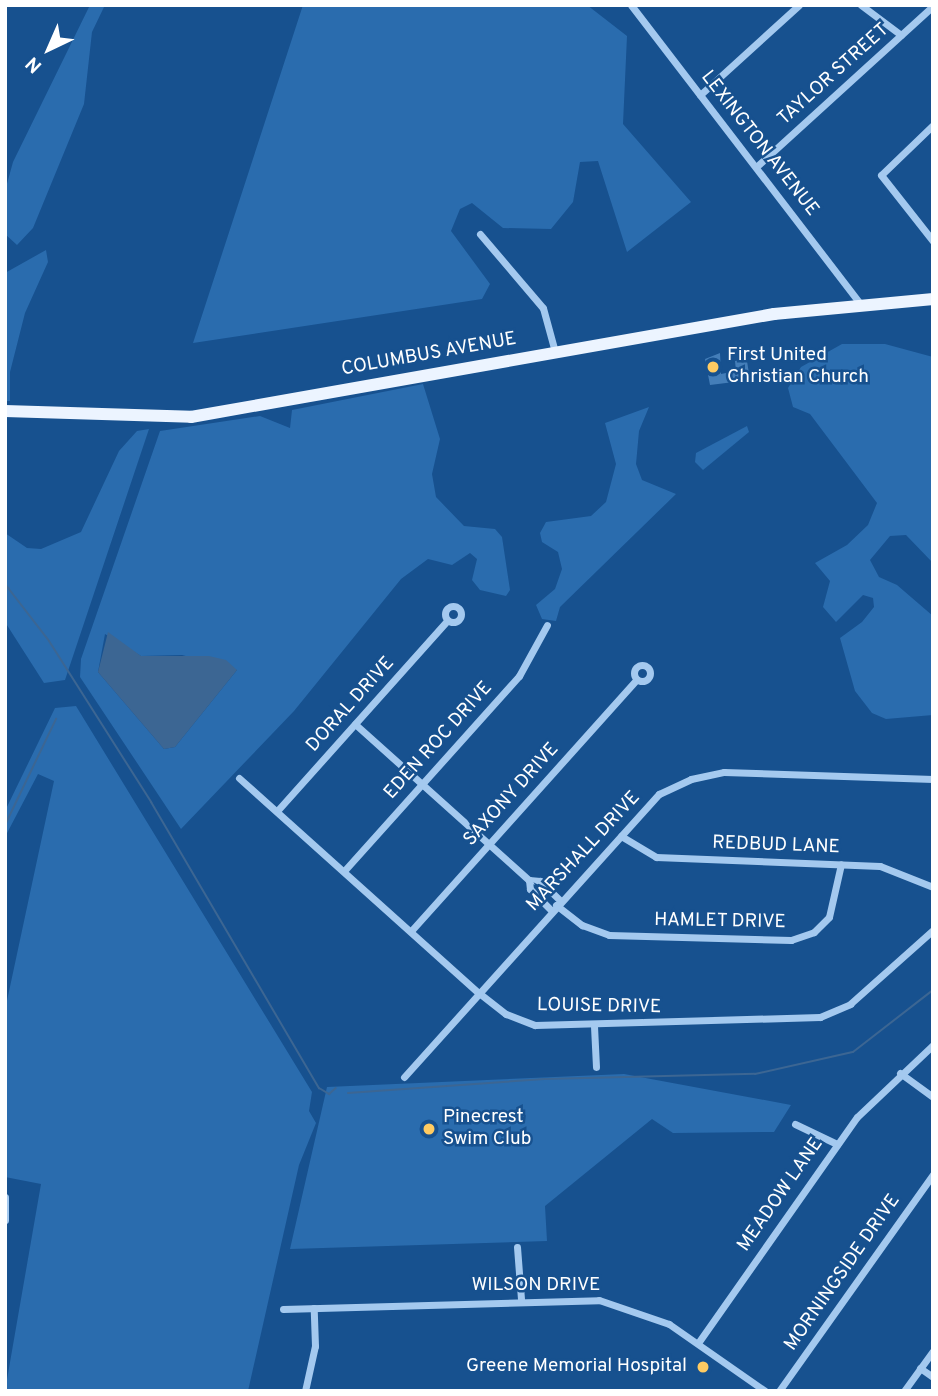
<!DOCTYPE html>
<style>
body{margin:0}
#map{position:relative;width:938px;height:1396px;overflow:hidden;background:#17518f;font-family:Overpass,sans-serif}
div>[style]{position:absolute}
[style*='--x']{left:calc(var(--x)*1px);top:calc(var(--y)*1px);width:calc(var(--w)*1px);rotate:calc(var(--a)*1deg)}
.green>*{inset:0;background:#2a6cae}
.water>*{inset:0;background:#3c6693}
.stream>*{height:2px;margin:-1px;padding:0 1px;transform-origin:1px;border-radius:1px;background:#3c6693}
.building>*{inset:0;background:#447eb9}
.minor>*{height:7px;margin:-3.5px;padding:0 3.5px;transform-origin:3.5px;border-radius:3.5px;background:#a4c9ef}
.minor>.ring{margin:-3.5px;padding:0;box-sizing:content-box;background:none;border:7px solid #a4c9ef;border-radius:50%}
.primary>*{height:12px;margin:-6px;padding:0 6px;transform-origin:6px;border-radius:6px;background:#ecf4ff}
.dots>*{width:19px;height:19px;translate:-50% -50%;box-sizing:border-box;border:4px solid #17518f;border-radius:50%}
span{translate:-50% -50%;white-space:nowrap;text-align:center;line-height:1.15;-webkit-text-stroke:5px #17518f;paint-order:stroke}
.street-label{font-size:19px;color:#fff}
.poi-label{font-size:19px;color:#fff}
.left{translate:0 -50%;text-align:left}
.right{translate:-100% -50%;text-align:right}
.frame{position:absolute;inset:0;border:7px solid #fff;pointer-events:none}
.north{position:absolute;left:14px;top:14px;width:70px;height:70px;-webkit-text-stroke:5px #17518f;paint-order:stroke;rotate:224deg;font-size:19px;font-weight:700;line-height:28px;text-align:center;color:#fff}
.north::after{content:'';display:block;margin:auto;width:24px;height:32px;background:#fff;clip-path:polygon(50% 0,100% 100%,50% 72%,0 100%)}
</style>
<div id="map">
<div class="green">
<div style="clip-path:polygon(90px 5px,105px 5px,92px 32px,84px 104px,33px 228px,17px 245px,5px 234px,5px 191px,13px 162px)"></div>
<div style="clip-path:polygon(303px 5px,587px 5px,627px 36px,623px 124px,691px 202px,627px 252px,598px 161px,580px 162px,573px 202px,551px 229px,503px 228px,472px 203px,460px 209px,451px 231px,490px 284px,482px 299px,193px 343px)"></div>
<div style="clip-path:polygon(46px 250px,48px 262px,25px 313px,10px 372px,10px 401px,5px 401px,5px 273px)"></div>
<div style="clip-path:polygon(842px 344px,885px 344px,933px 357px,933px 563px,906px 535px,890px 536px,870px 560px,879px 577px,897px 585px,933px 616px,933px 715px,886px 719px,872px 713px,855px 691px,840px 638px,862px 622px,874px 607px,873px 598px,863px 595px,836px 622px,823px 607px,830px 581px,815px 563px,847px 545px,868px 525px,877px 503px,810px 414px,793px 407px,788px 388px,801px 367px)"></div>
<div style="clip-path:polygon(evenodd,423px 384px,440px 439px,432px 474px,436px 497px,464px 526px,495px 529px,502px 537px,510px 590px,506px 596px,480px 590px,472px 580px,477px 559px,470px 553px,452px 565px,428px 559px,401px 579px,294px 711px,181px 829px,80px 677px,81px 659px,160px 431px,260px 416px,290px 428px,292px 410px,423px 384px,105px 634px,141px 656px,182px 655px,237px 670px,175px 747px,164px 749px,98px 672px,105px 634px)"></div>
<div style="clip-path:polygon(649px 407px,639px 431px,636px 464px,642px 480px,676px 494px,560px 607px,556px 621px,542px 619px,536px 605px,555px 589px,562px 569px,558px 552px,542px 542px,540px 533px,546px 522px,591px 516px,606px 502px,616px 464px,605px 423px)"></div>
<div style="clip-path:polygon(747px 426px,749px 432px,703px 470px,695px 462px,696px 453px)"></div>
<div style="clip-path:polygon(149px 429px,65px 680px,44px 683px,5px 622px,5px 533px,27px 548px,41px 549px,81px 532px,119px 451px,137px 431px)"></div>
<div style="clip-path:polygon(76px 706px,312px 1092px,309px 1111px,316px 1123px,299px 1165px,248px 1391px,5px 1391px,41px 1184px,5px 1177px,5px 1010px,54px 781px,38px 774px,5px 837px,5px 811px,55px 708px)"></div>
<div style="clip-path:polygon(624px 1074px,791px 1105px,774px 1132px,673px 1133px,652px 1119px,545px 1206px,547px 1241px,290px 1249px,327px 1087px)"></div>
</div>
<div class="water">
<div style="clip-path:polygon(108px 632px,141px 656px,209px 656px,226px 660px,237px 670px,175px 747px,164px 749px,98px 672px)"></div>
</div>
<div class="stream">
<div style="--x:5;--y:584;--w:72;--a:52.3"></div>
<div style="--x:49;--y:641;--w:191;--a:57.6"></div>
<div style="--x:151;--y:802;--w:332;--a:59.6"></div>
<div style="--x:319;--y:1088;--w:12;--a:31"></div>
<div style="--x:329;--y:1094;--w:9;--a:-41"></div>
<div style="--x:5;--y:825;--w:118;--a:-64.3"></div>
<div style="--x:348;--y:1093;--w:197;--a:-4.1"></div>
<div style="--x:545;--y:1079;--w:210;--a:-1.4"></div>
<div style="--x:755;--y:1074;--w:100;--a:-12.7"></div>
<div style="--x:853;--y:1052;--w:101;--a:-37.8"></div>
</div>
<div class="building">
<div style="clip-path:polygon(720px 353px,721px 374px,736px 371px,735px 361px,741px 360px,747px 361px,750px 380px,710px 385px,705px 359px)"></div>
</div>
<div class="minor">
<div style="--x:631;--y:5;--w:376;--a:52.5"></div>
<div style="--x:861;--y:5;--w:50;--a:36.9"></div>
<div style="--x:700;--y:95;--w:134;--a:-42.3"></div>
<div style="--x:933;--y:125;--w:72;--a:136.1"></div>
<div style="--x:881;--y:175;--w:84;--a:51.8"></div>
<div style="--x:756;--y:167;--w:239;--a:-42.3"></div>
<div style="--x:480;--y:234;--w:97;--a:49.6"></div>
<div style="--x:543;--y:308;--w:46;--a:74.7"></div>
<div class="ring" style="left:445px;top:606px;width:9px;height:9px"></div>
<div class="ring" style="left:634px;top:665px;width:9px;height:9px"></div>
<div style="--x:355;--y:724;--w:234;--a:41.9"></div>
<div style="--x:529;--y:880;--w:9;--a:84"></div>
<div style="--x:530;--y:889;--w:30;--a:45"></div>
<div style="--x:239;--y:778;--w:322;--a:41.9"></div>
<div style="--x:479;--y:993;--w:34;--a:38"></div>
<div style="--x:506;--y:1014;--w:31;--a:21"></div>
<div style="--x:535;--y:1025;--w:285;--a:-1.6"></div>
<div style="--x:820;--y:1017;--w:33;--a:-23"></div>
<div style="--x:850;--y:1004;--w:111;--a:-41.7"></div>
<div style="--x:277;--y:811;--w:256;--a:-48.2"></div>
<div style="--x:621;--y:836;--w:41;--a:31"></div>
<div style="--x:656;--y:857;--w:224;--a:2.3"></div>
<div style="--x:880;--y:866;--w:57;--a:21.6"></div>
<div style="--x:344;--y:871;--w:262;--a:-48.1"></div>
<div style="--x:519;--y:676;--w:58;--a:-61.2"></div>
<div style="--x:529;--y:880;--w:11;--a:5"></div>
<div style="--x:540;--y:881;--w:28;--a:44"></div>
<div style="--x:556;--y:905;--w:33;--a:38"></div>
<div style="--x:582;--y:925;--w:29;--a:20"></div>
<div style="--x:609;--y:935;--w:182;--a:1.6"></div>
<div style="--x:791;--y:940;--w:24;--a:-19"></div>
<div style="--x:814;--y:932;--w:21;--a:-45"></div>
<div style="--x:829;--y:917;--w:54;--a:-77.2"></div>
<div style="--x:411;--y:931;--w:338;--a:-48.1"></div>
<div style="--x:594;--y:1026;--w:41;--a:87.2"></div>
<div style="--x:900;--y:1073;--w:41;--a:36"></div>
<div style="--x:404;--y:1077;--w:381;--a:-48"></div>
<div style="--x:659;--y:794;--w:35;--a:-25"></div>
<div style="--x:691;--y:779;--w:34;--a:-12"></div>
<div style="--x:724;--y:772;--w:209;--a:1.9"></div>
<div style="--x:795;--y:1124;--w:47;--a:25.5"></div>
<div style="--x:5;--y:1197;--w:23;--a:90"></div>
<div style="--x:517;--y:1247;--w:52;--a:85.6"></div>
<div style="--x:283;--y:1309;--w:316;--a:-1.6"></div>
<div style="--x:599;--y:1300;--w:74;--a:18.9"></div>
<div style="--x:669;--y:1324;--w:117;--a:34.9"></div>
<div style="--x:698;--y:1343;--w:276;--a:-54.9"></div>
<div style="--x:857;--y:1117;--w:105;--a:-43.5"></div>
<div style="--x:920;--y:1368;--w:16;--a:35"></div>
<div style="--x:305;--y:1391;--w:46;--a:-77.5"></div>
<div style="--x:315;--y:1346;--w:38;--a:-92"></div>
<div style="--x:779;--y:1391;--w:266;--a:-54.6"></div>
<div style="--x:904;--y:1391;--w:49;--a:-54.1"></div>
</div>
<div class="primary">
<div style="--x:5;--y:411;--w:186;--a:1.8"></div>
<div style="--x:191;--y:417;--w:592;--a:-10.02"></div>
<div style="--x:774;--y:314;--w:160;--a:-5.4"></div>
</div>
<div class="dots">
<div style="left:713px;top:367px;background:#ffcb62"></div>
<div style="left:429px;top:1129px;background:#ffcb62"></div>
<div style="left:703px;top:1367px;background:#ffcb62"></div>
</div>
<div class="street-label">
<span style="left:834px;top:75px;rotate:-42deg">TAYLOR STREET</span>
<span style="left:759px;top:144px;rotate:52deg">LEXINGTON AVENUE</span>
<span style="left:429px;top:355px;rotate:-10deg">COLUMBUS AVENUE</span>
<span style="left:351px;top:705px;rotate:-48deg">DORAL DRIVE</span>
<span style="left:439px;top:741px;rotate:-48deg">EDEN ROC DRIVE</span>
<span style="left:512px;top:795px;rotate:-48deg">SAXONY DRIVE</span>
<span style="left:776px;top:846px;rotate:2deg">REDBUD LANE</span>
<span style="left:584px;top:852px;rotate:-47deg">MARSHALL DRIVE</span>
<span style="left:720px;top:922px;rotate:1deg">HAMLET DRIVE</span>
<span style="left:599px;top:1007px;rotate:1deg">LOUISE DRIVE</span>
<span style="left:781px;top:1195px;rotate:-55deg">MEADOW LANE</span>
<span style="left:843px;top:1273px;rotate:-55deg">MORNINGSIDE DRIVE</span>
<span style="left:536px;top:1286px">WILSON DRIVE</span>
</div>
<div class="poi-label">
<span class="left" style="left:727px;top:367px">First United<br>Christian Church</span>
<span class="left" style="left:443px;top:1129px">Pinecrest<br>Swim Club</span>
<span class="right" style="left:687px;top:1367px">Greene Memorial Hospital</span>
</div>
<div class="frame"></div>
<div class="north">N</div>
</div>
